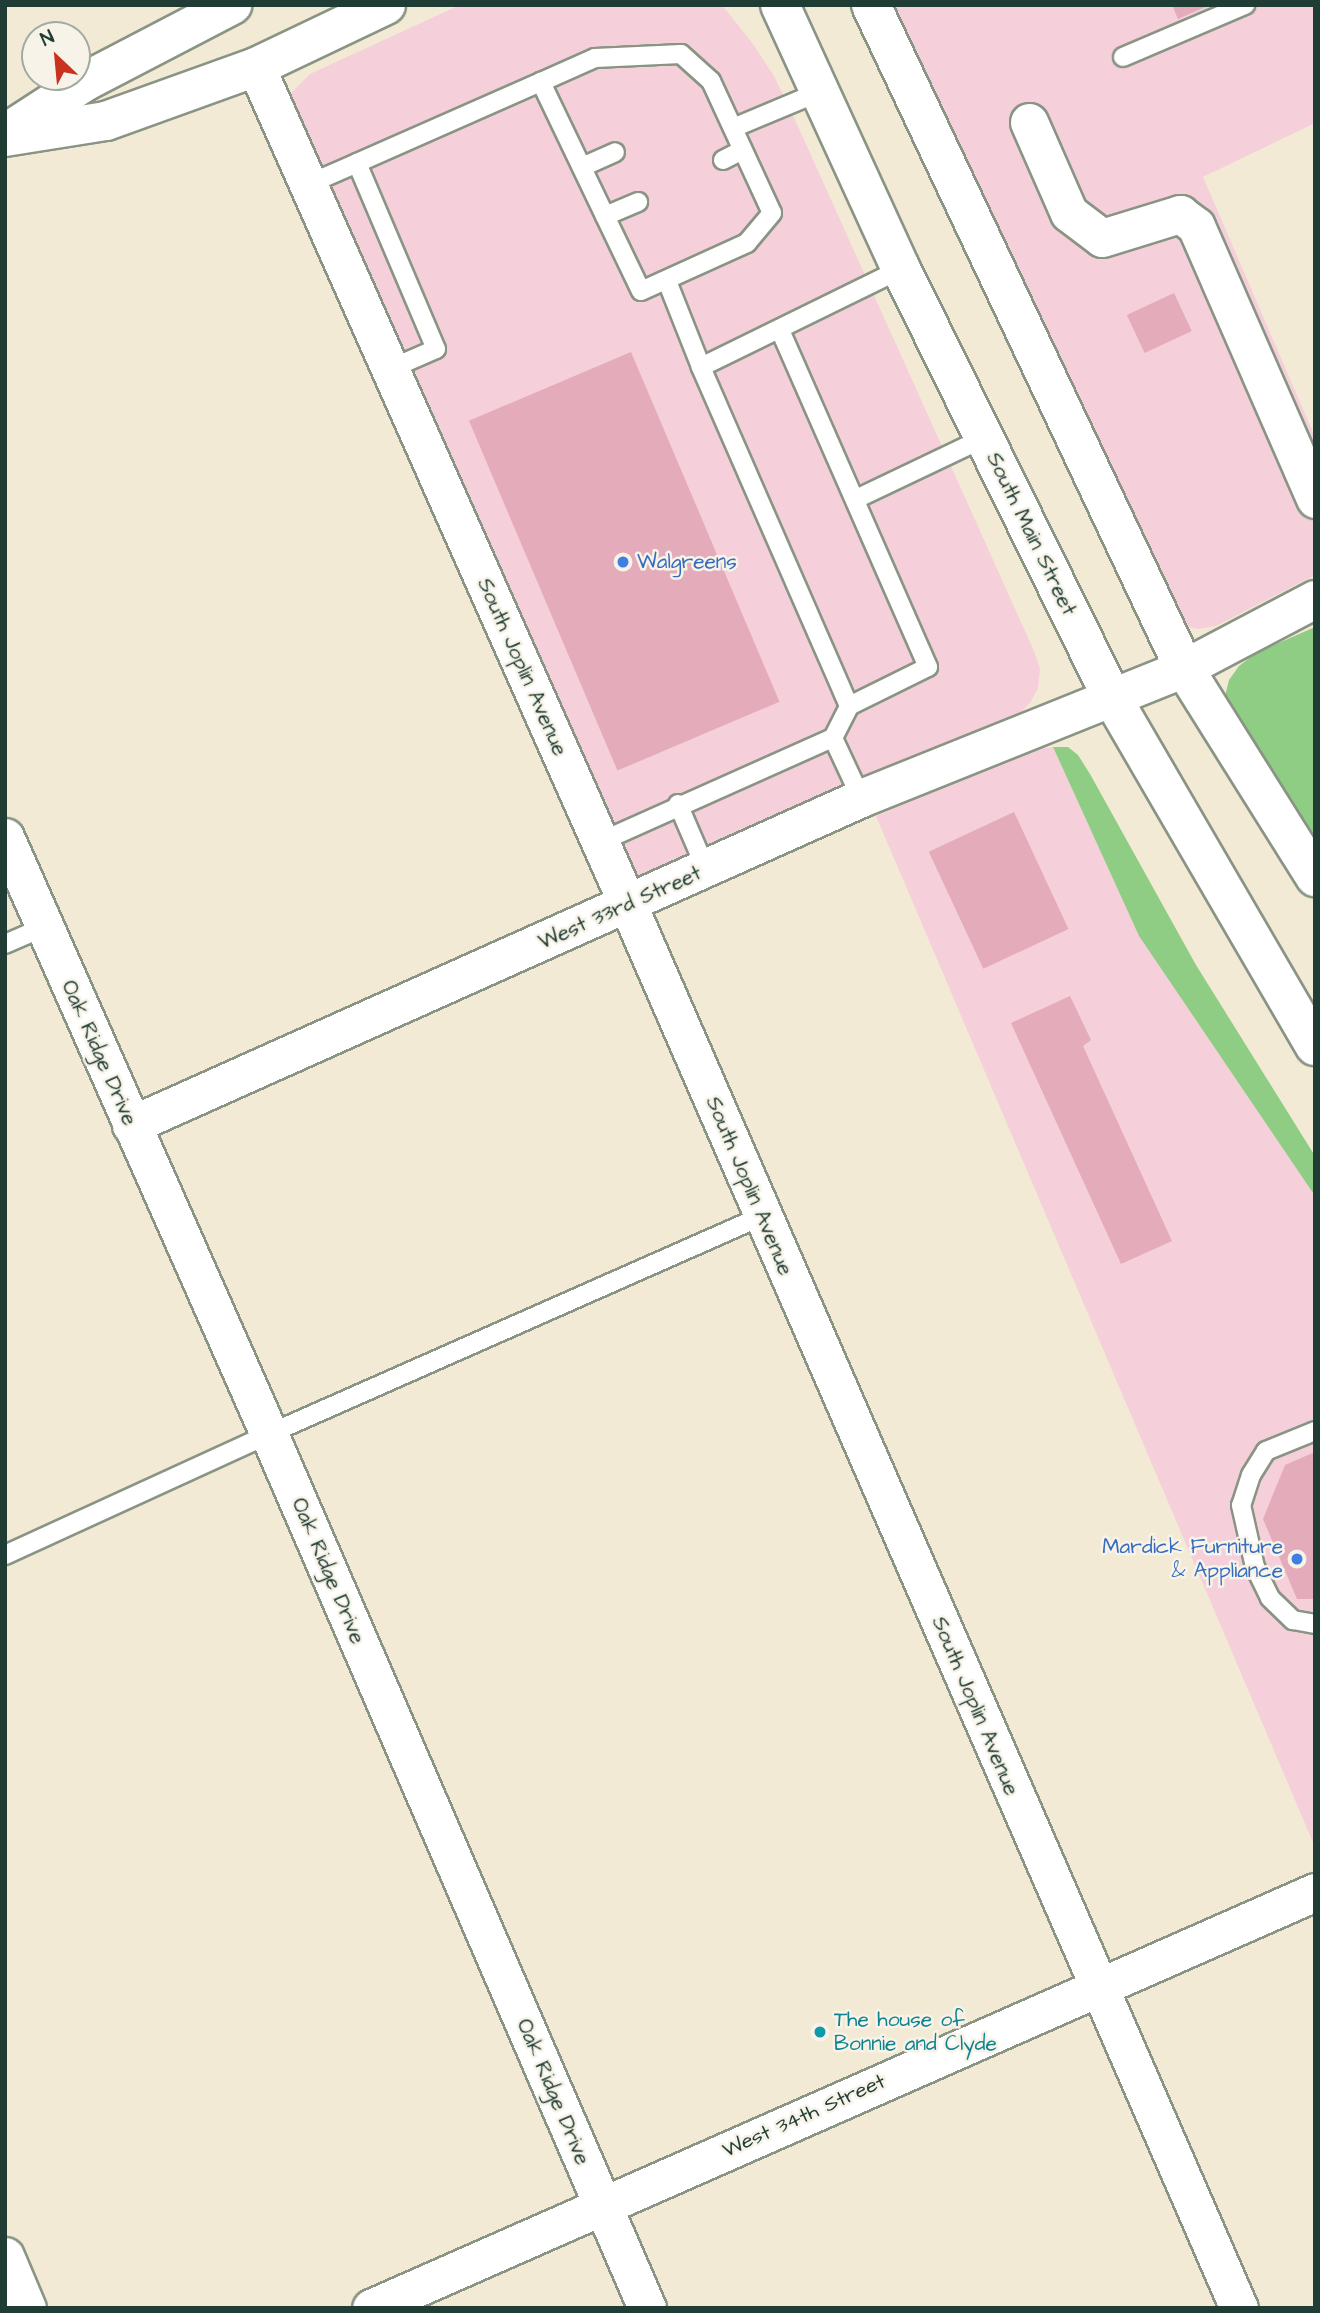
<!DOCTYPE html>
<style>
body{margin:0}
#map{position:relative;width:1320px;height:2313px;overflow:hidden;background:#f3ead5;font-family:"Architects Daughter",sans-serif}
div>[style]{position:absolute}
[style*='--x']{left:calc(var(--x)*1px);top:calc(var(--y)*1px);width:calc(var(--w)*1px);rotate:calc(var(--a)*1deg)}
.built>*{inset:0;background:#f5cfd9}
.green>*{inset:0;background:#8fcd84}
.building>*{inset:0;background:#e4abbb;transform-origin:0 0}
.roads{filter:drop-shadow(2px 0 #899484) drop-shadow(-2px 0 #899484) drop-shadow(0 2px #899484) drop-shadow(0 -2px #899484)}
.service>*{height:18px;margin:-9px;padding:0 9px;transform-origin:9px;border-radius:9px;background:#fff}
.minor>*{height:37px;margin:-18.5px;padding:0 18.5px;transform-origin:18.5px;border-radius:18.5px;background:#fff}
.secondary>*{height:38px;margin:-19px;padding:0 19px;transform-origin:19px;border-radius:19px;background:#fff}
.primary>*{height:38px;margin:-19px;padding:0 19px;transform-origin:19px;border-radius:19px;background:#fff}
.dots>*{width:19px;height:19px;translate:-50% -50%;box-sizing:border-box;border:4px solid #f7f3e8;border-radius:50%}
span{translate:-50% -50%;white-space:nowrap;text-align:center;line-height:1.15;-webkit-text-stroke:5px #f7f3e8;paint-order:stroke}
.street-label{font-size:21px;color:#1f3d34}
.shop-label{font-size:21px;color:#366cbe}
.left{translate:0 -50%;text-align:left}
.right{translate:-100% -50%;text-align:right}
.culture-label{font-size:21px;color:#0d838f}
.frame{position:absolute;inset:0;border:7px solid #1f3d34;pointer-events:none}
.north{position:absolute;left:21px;top:21px;width:70px;height:70px;box-sizing:border-box;background:#f7f3e8;border:2px solid #a1aaa0;border-radius:50%;rotate:334deg;font-size:19px;font-weight:700;line-height:28px;text-align:center;color:#1f3d34}
.north::after{content:'';display:block;margin:auto;width:24px;height:32px;background:#c8321e;clip-path:polygon(50% 0,100% 100%,50% 72%,0 100%)}
</style>
<div id="map">
<div class="built">
<div style="clip-path:polygon(460px 5px,722px 5px,753px 44px,774px 76px,801px 133px,1034px 651px,1040px 669px,1038px 688px,1030px 703px,1014px 719px,644px 878px,629px 868px,290px 104px,292px 92px,310px 74px)"></div>
<div style="clip-path:polygon(889px 5px,1315px 5px,1315px 123px,1203px 177px,1315px 437px,1315px 575px,1216px 626px,1199px 629px,1180px 625px)"></div>
<div style="clip-path:polygon(1053px 747px,1139px 936px,1315px 1196px,1315px 1847px,876px 816px,1031px 750px)"></div>
</div>
<div class="green">
<div style="clip-path:polygon(1315px 627px,1315px 851px,1227px 712px,1225px 696px,1229px 680px,1239px 666px,1256px 653px)"></div>
<div style="clip-path:polygon(1053px 747px,1068px 747px,1078px 755px,1090px 774px,1196px 965px,1315px 1156px,1315px 1196px,1139px 936px)"></div>
</div>
<div class="building">
<div style="clip-path:polygon(1172px 5px,1210px 5px,1178px 19px)"></div>
<div style="left:1174px;top:293px;width:42px;height:52px;rotate:65deg"></div>
<div style="left:631px;top:352px;width:380px;height:176px;rotate:67deg"></div>
<div style="left:1014px;top:812px;width:129px;height:94px;rotate:65deg"></div>
<div style="clip-path:polygon(1070px 996px,1091px 1040px,1083px 1046px,1172px 1241px,1121px 1264px,1011px 1023px)"></div>
<div style="clip-path:polygon(1315px 1452px,1315px 1599px,1297px 1599px,1263px 1519px,1285px 1465px)"></div>
</div>
<div class="roads">
<div class="service">
<div style="--x:1123;--y:57;--w:133;--a:-23.1"></div>
<div style="--x:733;--y:128;--w:93;--a:-22.7"></div>
<div style="--x:723;--y:160;--w:22;--a:-27"></div>
<div style="--x:357;--y:163;--w:202;--a:67"></div>
<div style="--x:436;--y:349;--w:50;--a:156.5"></div>
<div style="--x:582;--y:167;--w:36;--a:-24"></div>
<div style="--x:309;--y:184;--w:52;--a:-23.6"></div>
<div style="--x:357;--y:163;--w:201;--a:-23.8"></div>
<div style="--x:541;--y:82;--w:59;--a:-24"></div>
<div style="--x:595;--y:58;--w:86;--a:-2.7"></div>
<div style="--x:681;--y:54;--w:40;--a:42"></div>
<div style="--x:711;--y:81;--w:145;--a:65.2"></div>
<div style="--x:772;--y:213;--w:39;--a:130"></div>
<div style="--x:747;--y:243;--w:116;--a:155.6"></div>
<div style="--x:641;--y:291;--w:232;--a:-115.6"></div>
<div style="--x:605;--y:216;--w:36;--a:-23"></div>
<div style="--x:667;--y:281;--w:92;--a:68.4"></div>
<div style="--x:780;--y:330;--w:368;--a:66.3"></div>
<div style="--x:928;--y:667;--w:88;--a:153.7"></div>
<div style="--x:856;--y:499;--w:142;--a:-25.5"></div>
<div style="--x:861;--y:798;--w:66;--a:-115"></div>
<div style="--x:833;--y:738;--w:36;--a:-63"></div>
<div style="--x:849;--y:706;--w:370;--a:-113.6"></div>
<div style="--x:701;--y:367;--w:223;--a:-26.1"></div>
<div style="--x:678;--y:804;--w:71;--a:66.7"></div>
<div style="--x:600;--y:842;--w:255;--a:-24.1"></div>
<div style="--x:5;--y:944;--w:43;--a:-23.6"></div>
<div style="--x:1315;--y:1431;--w:53;--a:157.8"></div>
<div style="--x:1266;--y:1451;--w:28;--a:122"></div>
<div style="--x:1251;--y:1475;--w:32;--a:108"></div>
<div style="--x:1241;--y:1505;--w:64;--a:77.3"></div>
<div style="--x:1255;--y:1567;--w:34;--a:64"></div>
<div style="--x:1270;--y:1598;--w:32;--a:44"></div>
<div style="--x:1293;--y:1620;--w:22;--a:10"></div>
<div style="--x:5;--y:1555;--w:290;--a:-24.6"></div>
<div style="--x:269;--y:1434;--w:539;--a:-23.85"></div>
</div>
<div class="minor">
<div style="--x:256;--y:67;--w:917;--a:66.06"></div>
<div style="--x:628;--y:905;--w:1530;--a:66.47"></div>
<div style="--x:1029;--y:122;--w:99;--a:66.3"></div>
<div style="--x:1069;--y:213;--w:41;--a:37.1"></div>
<div style="--x:1102;--y:238;--w:82;--a:-17.1"></div>
<div style="--x:1180;--y:214;--w:20;--a:37"></div>
<div style="--x:1196;--y:226;--w:298;--a:66.4"></div>
<div style="--x:5;--y:837;--w:653;--a:66.14"></div>
<div style="--x:269;--y:1434;--w:952;--a:66.61"></div>
<div style="--x:131;--y:1125;--w:800;--a:-24.13"></div>
<div style="--x:861;--y:798;--w:348;--a:-21.9"></div>
<div style="--x:1184;--y:668;--w:148;--a:-27.8"></div>
<div style="--x:5;--y:2256;--w:56;--a:67.1"></div>
<div style="--x:371;--y:2308;--w:1032;--a:-23.78"></div>
</div>
<div class="secondary">
<div style="--x:12;--y:129;--w:88;--a:-33"></div>
<div style="--x:86;--y:81;--w:165;--a:-27.5"></div>
<div style="--x:5;--y:137;--w:102;--a:-9"></div>
<div style="--x:106;--y:121;--w:159;--a:-19.8"></div>
<div style="--x:256;--y:67;--w:144;--a:-25.5"></div>
</div>
<div class="primary">
<div style="--x:780;--y:5;--w:290;--a:65.4"></div>
<div style="--x:901;--y:269;--w:476;--a:63.8"></div>
<div style="--x:1111;--y:696;--w:405;--a:59.8"></div>
<div style="--x:871;--y:5;--w:733;--a:64.73"></div>
<div style="--x:1184;--y:668;--w:247;--a:57.9"></div>
</div>
</div>
<div class="dots">
<div style="left:623px;top:562px;background:#3f7fe0"></div>
<div style="left:1297px;top:1559px;background:#3f7fe0"></div>
<div style="left:820px;top:2032px;background:#0f9aa8"></div>
</div>
<div class="street-label">
<span style="left:1031px;top:534px;rotate:64deg">South Main Street</span>
<span style="left:522px;top:667px;rotate:66deg">South Joplin Avenue</span>
<span style="left:620px;top:908px;rotate:-24deg">West 33rd Street</span>
<span style="left:99px;top:1053px;rotate:66deg">Oak Ridge Drive</span>
<span style="left:749px;top:1186px;rotate:67deg">South Joplin Avenue</span>
<span style="left:328px;top:1571px;rotate:67deg">Oak Ridge Drive</span>
<span style="left:975px;top:1706px;rotate:67deg">South Joplin Avenue</span>
<span style="left:553px;top:2092px;rotate:67deg">Oak Ridge Drive</span>
<span style="left:804px;top:2116px;rotate:-24deg">West 34th Street</span>
</div>
<div class="shop-label">
<span class="left" style="left:637px;top:562px">Walgreens</span>
<span class="right" style="left:1283px;top:1559px">Mardick Furniture<br>&amp; Appliance</span>
</div>
<div class="culture-label">
<span class="left" style="left:834px;top:2032px">The house of<br>Bonnie and Clyde</span>
</div>
<div class="frame"></div>
<div class="north">N</div>
</div>
